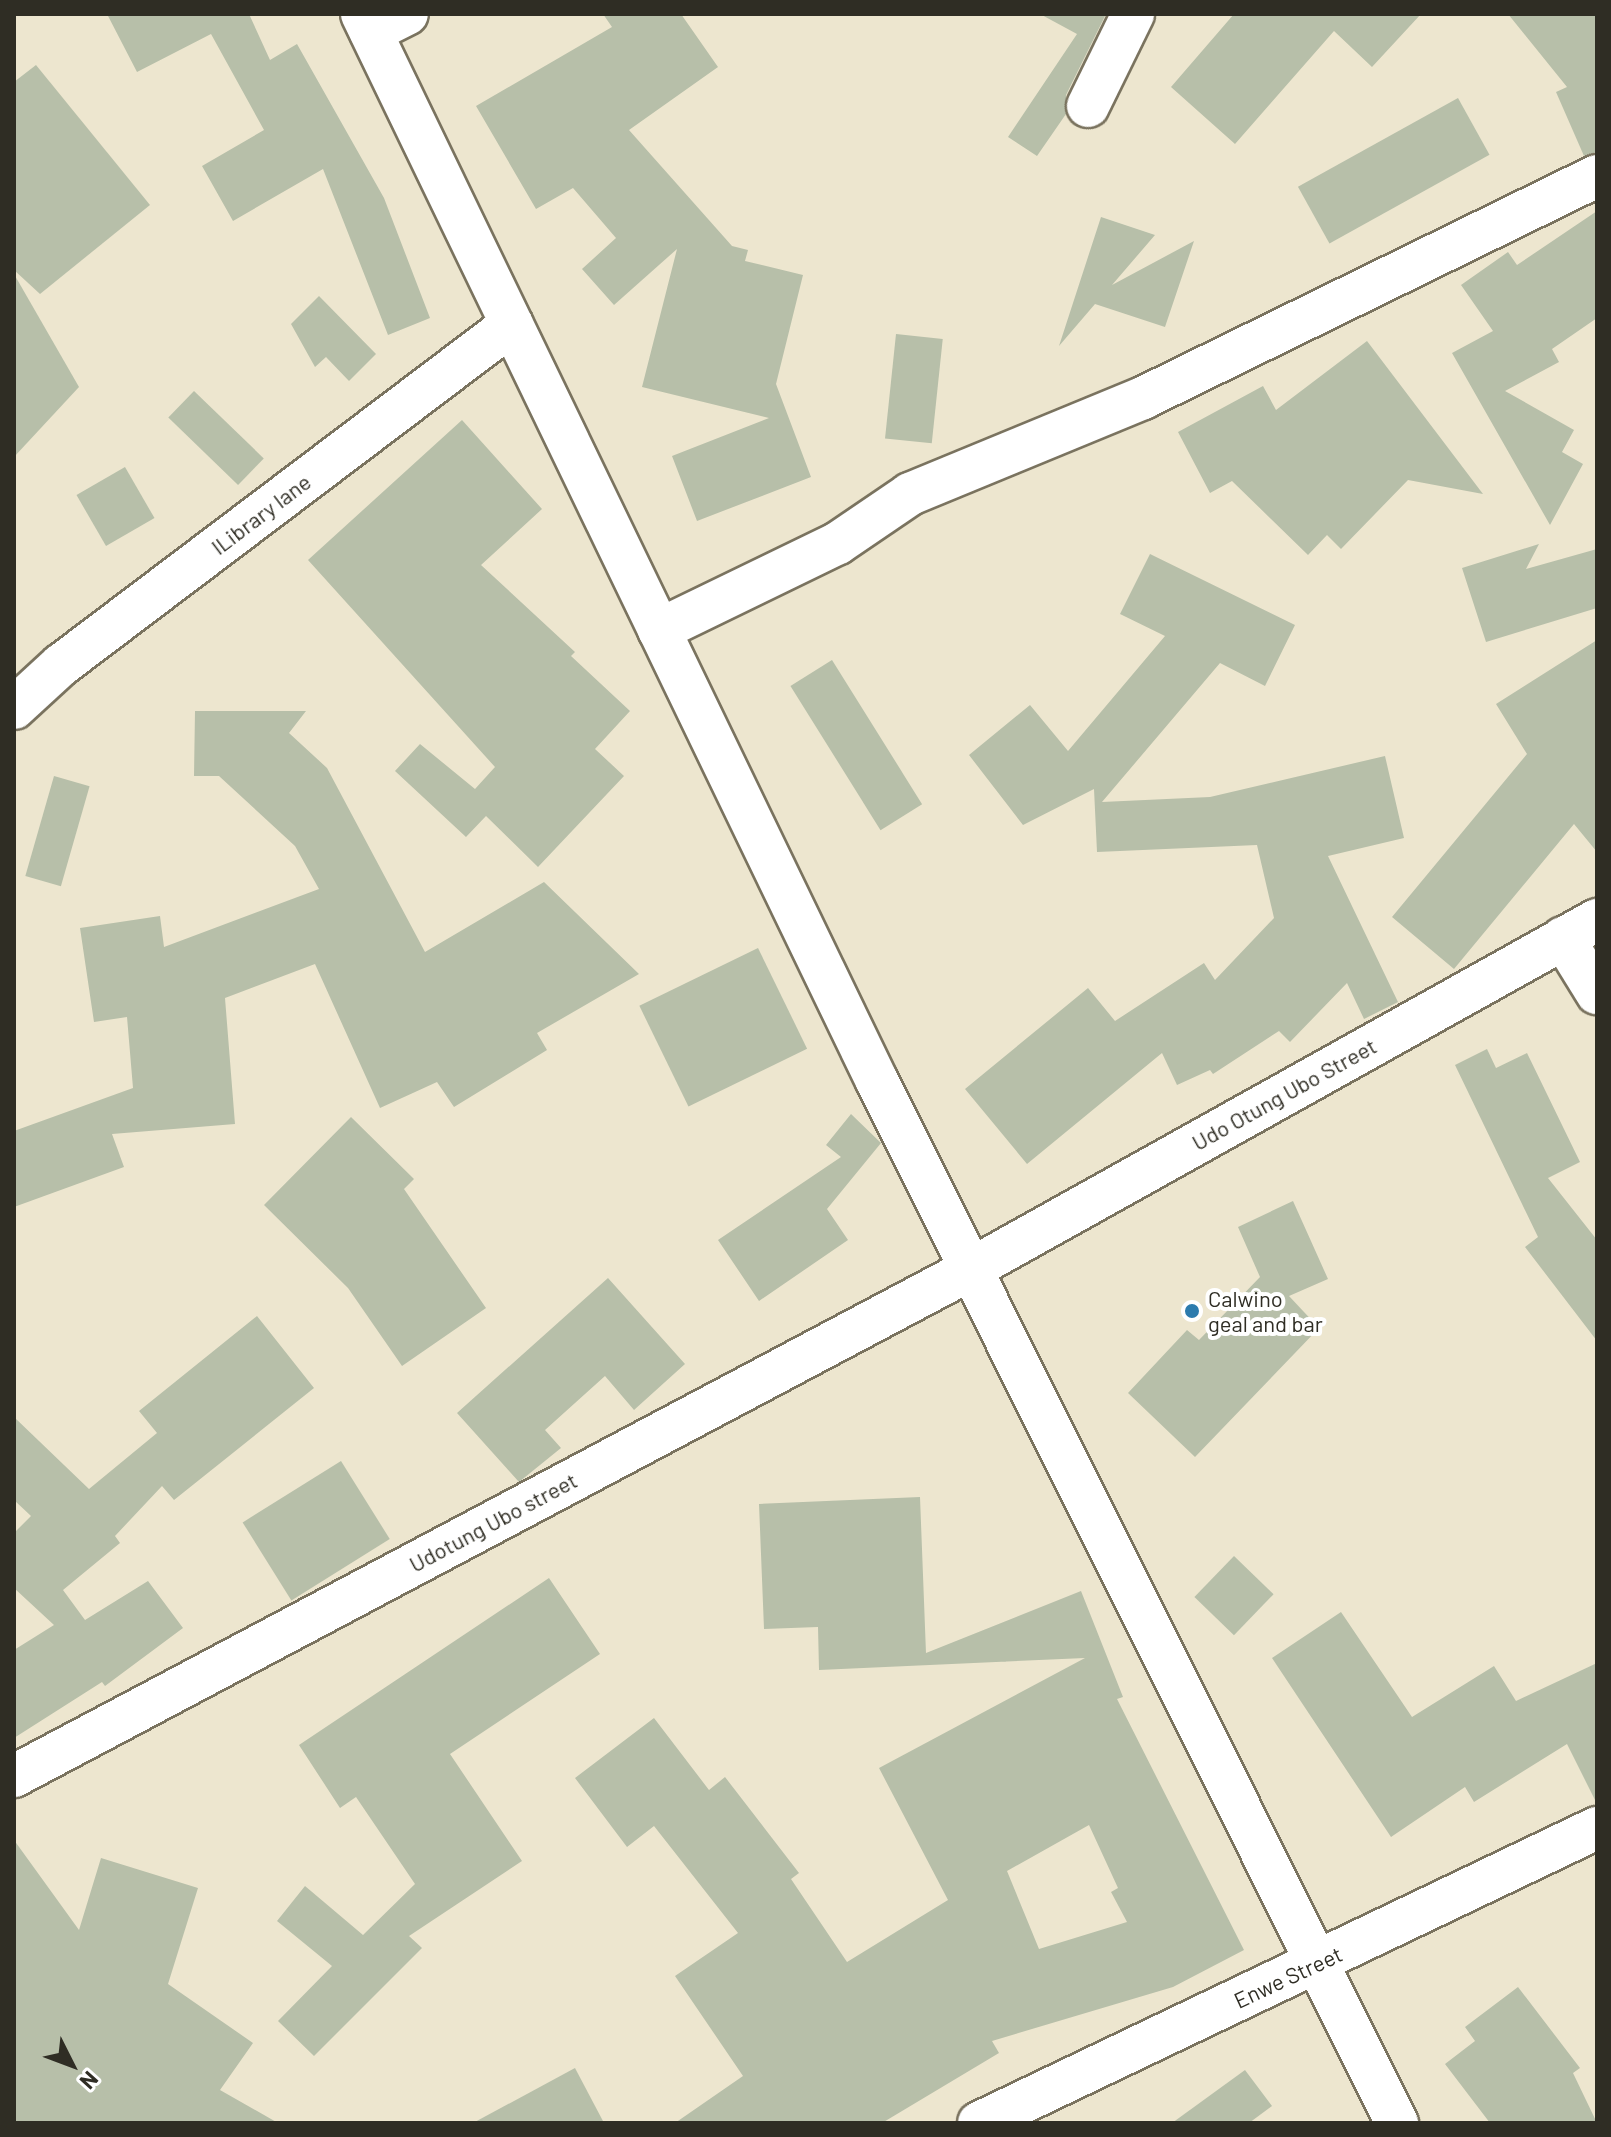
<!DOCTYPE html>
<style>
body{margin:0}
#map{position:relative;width:1611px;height:2137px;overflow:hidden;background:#ede6cf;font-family:Barlow,sans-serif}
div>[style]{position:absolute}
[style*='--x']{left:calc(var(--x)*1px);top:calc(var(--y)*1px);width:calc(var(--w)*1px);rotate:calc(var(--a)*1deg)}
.building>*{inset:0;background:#b7bfa9;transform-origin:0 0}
.roads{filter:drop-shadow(2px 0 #7a735f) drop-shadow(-2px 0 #7a735f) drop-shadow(0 2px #7a735f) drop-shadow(0 -2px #7a735f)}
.minor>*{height:42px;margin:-21px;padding:0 21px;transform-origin:21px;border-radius:21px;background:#fff}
.dots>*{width:22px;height:22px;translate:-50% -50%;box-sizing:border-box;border:4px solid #fff;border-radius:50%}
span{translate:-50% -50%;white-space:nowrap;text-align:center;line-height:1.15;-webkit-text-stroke:8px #fff;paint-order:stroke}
.street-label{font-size:22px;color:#2f2d24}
.poi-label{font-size:22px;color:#2f2d24}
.left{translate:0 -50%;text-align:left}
.frame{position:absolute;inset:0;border:16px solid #2f2d24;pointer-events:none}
.north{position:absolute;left:32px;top:2025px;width:80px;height:80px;-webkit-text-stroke:6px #fff;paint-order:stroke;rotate:132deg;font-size:22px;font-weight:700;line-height:32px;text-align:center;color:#2f2d24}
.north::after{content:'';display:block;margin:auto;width:28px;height:36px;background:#2f2d24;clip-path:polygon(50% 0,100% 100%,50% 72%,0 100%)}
</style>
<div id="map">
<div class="building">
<div style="clip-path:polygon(107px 14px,249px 14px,270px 60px,297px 44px,384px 198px,430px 318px,388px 335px,323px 169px,233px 221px,202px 166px,264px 130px,211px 34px,137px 72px)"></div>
<div style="clip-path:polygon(603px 14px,681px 14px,718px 67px,629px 130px,732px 246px,748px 250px,745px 261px,803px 275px,776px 384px,811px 477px,697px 521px,672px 456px,769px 418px,642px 387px,677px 249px,614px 305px,582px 269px,616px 238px,573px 188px,536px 209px,476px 106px,612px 27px)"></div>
<div style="clip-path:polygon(1040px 14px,1106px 14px,1066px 95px,1066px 114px,1037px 156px,1008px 137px,1077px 34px)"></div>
<div style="clip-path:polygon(1234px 14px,1421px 14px,1372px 67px,1334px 31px,1235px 144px,1171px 87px)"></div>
<div style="clip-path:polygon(1508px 14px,1597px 14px,1597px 152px,1584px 156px,1556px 92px,1567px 87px)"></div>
<div style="clip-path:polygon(36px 65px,150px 205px,40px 294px,14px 270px,14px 82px)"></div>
<div style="left:1458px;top:98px;width:65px;height:183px;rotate:61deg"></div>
<div style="clip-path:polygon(1597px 211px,1597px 318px,1552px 349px,1559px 362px,1505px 391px,1574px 430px,1562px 452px,1583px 464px,1550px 525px,1452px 353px,1493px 331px,1461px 285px,1508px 252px,1517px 265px)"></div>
<div style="clip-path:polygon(1101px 217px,1155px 235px,1112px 285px,1194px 241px,1165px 327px,1095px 304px,1059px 346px)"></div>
<div style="clip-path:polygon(14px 274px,79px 387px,14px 457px)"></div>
<div style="clip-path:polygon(319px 296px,376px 354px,349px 381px,326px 357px,315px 367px,291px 324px)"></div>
<div style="left:896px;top:334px;width:47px;height:105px;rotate:6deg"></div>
<div style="clip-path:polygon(1367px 341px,1483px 494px,1408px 480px,1341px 549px,1327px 535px,1308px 555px,1232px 481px,1210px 493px,1178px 432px,1263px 386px,1276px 410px)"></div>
<div style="left:194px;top:391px;width:97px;height:37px;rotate:44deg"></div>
<div style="clip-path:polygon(462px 420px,542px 509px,481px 565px,575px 652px,571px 656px,630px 711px,595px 749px,624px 776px,538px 867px,486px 816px,466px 837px,395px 771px,420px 744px,475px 789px,495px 767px,308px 560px)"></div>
<div style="left:125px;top:467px;width:59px;height:56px;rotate:60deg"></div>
<div style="clip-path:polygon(1539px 544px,1526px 569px,1597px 549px,1597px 608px,1486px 642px,1462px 568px)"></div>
<div style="clip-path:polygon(1150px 554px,1295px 625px,1265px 686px,1220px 663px,1102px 802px,1210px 797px,1385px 756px,1404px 838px,1328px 856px,1398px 1002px,1364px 1019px,1347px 983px,1290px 1042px,1279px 1031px,1213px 1074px,1210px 1070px,1177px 1085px,1162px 1053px,1027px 1164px,965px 1089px,1088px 988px,1115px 1021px,1204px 963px,1215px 980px,1274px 918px,1257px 845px,1097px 852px,1094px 789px,1023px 825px,969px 755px,1030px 705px,1068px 751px,1165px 636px,1120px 614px)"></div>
<div style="clip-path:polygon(1597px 640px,1597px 852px,1574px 824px,1454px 969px,1392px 917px,1527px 754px,1496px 704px)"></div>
<div style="left:832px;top:660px;width:170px;height:49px;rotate:58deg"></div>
<div style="clip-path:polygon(195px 711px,306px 711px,289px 733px,327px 768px,425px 952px,544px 882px,639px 974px,537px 1033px,547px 1050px,454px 1107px,437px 1082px,380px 1108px,315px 964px,225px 998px,235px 1124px,112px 1134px,124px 1167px,14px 1207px,14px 1131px,133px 1088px,127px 1017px,94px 1022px,80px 928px,160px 916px,164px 947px,319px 889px,295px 846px,219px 776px,194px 776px)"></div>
<div style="left:54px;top:776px;width:37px;height:104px;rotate:16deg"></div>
<div style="left:758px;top:948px;width:112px;height:132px;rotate:64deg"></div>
<div style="clip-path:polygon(1487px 1049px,1496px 1068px,1527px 1053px,1580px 1162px,1548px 1178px,1597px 1240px,1597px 1341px,1525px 1247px,1538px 1237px,1455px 1065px)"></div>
<div style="clip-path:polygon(851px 1114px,881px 1143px,827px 1209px,848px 1240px,759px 1301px,718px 1240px,841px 1157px,826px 1145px)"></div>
<div style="clip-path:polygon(351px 1117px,414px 1179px,404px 1189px,486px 1308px,402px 1366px,348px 1288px,264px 1205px)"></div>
<div style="clip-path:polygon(1293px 1201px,1328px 1279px,1289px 1296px,1319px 1328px,1195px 1457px,1128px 1393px,1187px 1330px,1199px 1340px,1260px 1277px,1238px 1227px)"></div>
<div style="clip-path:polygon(608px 1278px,685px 1364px,634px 1410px,605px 1376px,545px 1430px,561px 1448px,519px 1482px,457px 1413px)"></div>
<div style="clip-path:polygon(257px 1316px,314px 1388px,174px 1500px,162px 1486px,115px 1536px,120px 1543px,63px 1590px,85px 1620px,148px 1581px,183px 1628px,105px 1686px,102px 1682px,14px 1738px,14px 1650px,54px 1625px,14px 1588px,14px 1533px,31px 1516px,14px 1500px,14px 1417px,89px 1489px,157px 1433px,139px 1411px)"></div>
<div style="left:341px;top:1461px;width:92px;height:116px;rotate:58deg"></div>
<div style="clip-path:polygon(evenodd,920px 1497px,926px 1653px,1081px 1591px,1123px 1697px,1117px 1699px,1244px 1950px,1173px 1987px,992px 2041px,999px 2053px,882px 2123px,675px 2123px,743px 2076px,675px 1976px,738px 1933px,654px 1826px,627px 1847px,575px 1778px,654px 1718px,709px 1790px,725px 1777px,799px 1873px,791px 1879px,847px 1962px,948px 1900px,879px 1768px,1085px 1658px,819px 1670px,818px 1627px,764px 1629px,759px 1504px,920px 1497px,1089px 1825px,1118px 1888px,1111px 1892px,1127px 1922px,1039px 1949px,1007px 1871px,1089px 1825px)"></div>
<div style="left:1234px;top:1556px;width:55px;height:57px;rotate:44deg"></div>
<div style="clip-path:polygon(549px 1578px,600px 1654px,450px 1754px,522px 1861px,409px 1936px,422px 1948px,314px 2056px,278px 2021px,332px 1966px,277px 1921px,305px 1886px,363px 1935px,415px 1884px,356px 1797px,340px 1808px,299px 1745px)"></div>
<div style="clip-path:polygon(1341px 1612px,1412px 1717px,1494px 1666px,1516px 1701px,1597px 1663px,1597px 1804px,1567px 1744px,1474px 1802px,1465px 1787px,1391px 1837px,1272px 1658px)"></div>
<div style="clip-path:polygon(14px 1840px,79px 1930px,101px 1858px,198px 1888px,168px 1984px,253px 2043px,220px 2090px,278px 2123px,14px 2123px)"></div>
<div style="clip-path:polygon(1518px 1987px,1580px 2068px,1573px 2073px,1597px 2123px,1490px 2123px,1445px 2064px,1475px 2041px,1465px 2027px)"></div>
<div style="clip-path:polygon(575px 2068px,604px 2123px,473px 2123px)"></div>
<div style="clip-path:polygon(1245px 2070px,1272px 2106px,1249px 2123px,1172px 2123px)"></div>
</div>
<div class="roads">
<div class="minor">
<div style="--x:362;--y:14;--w:1185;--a:64.24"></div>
<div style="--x:877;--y:1081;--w:1165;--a:63.48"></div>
<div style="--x:371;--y:32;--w:40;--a:-26.6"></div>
<div style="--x:1088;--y:106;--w:102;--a:-63.9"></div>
<div style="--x:659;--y:630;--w:199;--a:-25.9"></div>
<div style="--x:838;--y:543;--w:87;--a:-34.2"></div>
<div style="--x:910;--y:494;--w:252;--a:-22.4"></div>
<div style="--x:1143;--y:398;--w:505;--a:-26.06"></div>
<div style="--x:14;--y:708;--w:64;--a:-42.5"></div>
<div style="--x:61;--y:665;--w:565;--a:-37.09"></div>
<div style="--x:1563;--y:938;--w:65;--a:58.3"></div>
<div style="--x:14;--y:1776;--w:1083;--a:-27.91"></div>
<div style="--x:971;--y:1269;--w:717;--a:-29.14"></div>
<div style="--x:979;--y:2123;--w:685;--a:-25.52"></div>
</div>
</div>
<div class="dots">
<div style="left:1192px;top:1311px;background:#2c7bad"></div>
</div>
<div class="street-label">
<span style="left:261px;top:514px;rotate:-37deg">lLibrary lane</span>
<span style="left:1284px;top:1094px;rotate:-29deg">Udo Otung Ubo Street</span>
<span style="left:493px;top:1522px;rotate:-28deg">Udotung Ubo street</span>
<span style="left:1288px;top:1977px;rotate:-25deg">Enwe Street</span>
</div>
<div class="poi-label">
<span class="left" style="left:1208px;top:1311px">Calwino<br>geal and bar</span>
</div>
<div class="frame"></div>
<div class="north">N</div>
</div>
